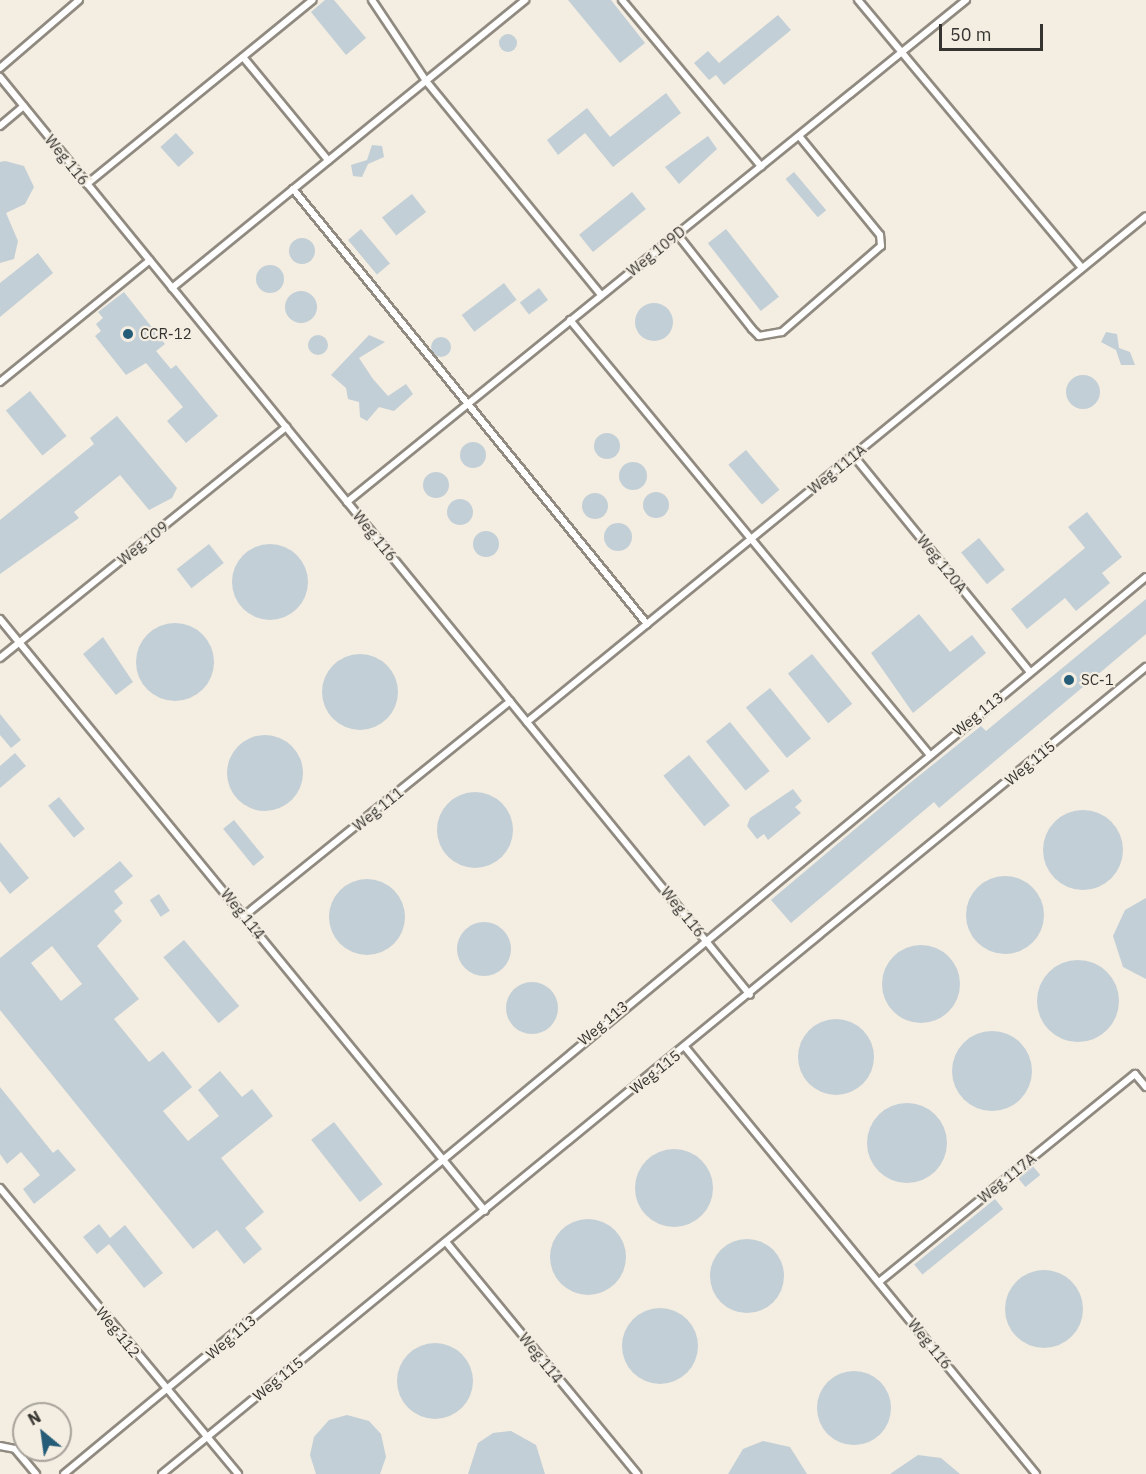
<!DOCTYPE html>
<style>
body{margin:0}
#map{position:relative;width:1146px;height:1474px;overflow:hidden;background:#f3ede2;font-family:"IBM Plex Sans",sans-serif}
div>[style]{position:absolute}
[style*='--x']{left:calc(var(--x)*1px);top:calc(var(--y)*1px);width:calc(var(--w)*1px);rotate:calc(var(--a)*1deg)}
.building>*{inset:0;background:#c3cfd6;transform-origin:0 0}
.round{border-radius:50%}
.roads{filter:drop-shadow(2px 0 #908a80) drop-shadow(-2px 0 #908a80) drop-shadow(0 2px #908a80) drop-shadow(0 -2px #908a80)}
.lane>*{height:6px;margin:-3px;padding:0 3px;transform-origin:3px;border-radius:3px;background:#fff}
.dots>*{width:16px;height:16px;translate:-50% -50%;box-sizing:border-box;border:3px solid #f3ede2;border-radius:50%}
span{translate:-50% -50%;white-space:nowrap;text-align:center;line-height:1.15;-webkit-text-stroke:4.5px #f3ede2;paint-order:stroke}
.street-label{font-size:15px;color:#363430}
.poi-label{font-size:15px;color:#363430}
.left{translate:0 -50%;text-align:left}
.north{position:absolute;left:12px;top:1402px;width:60px;height:60px;box-sizing:border-box;background:#f3ede2;border:2px solid #a7a39b;border-radius:50%;rotate:331deg;font-size:16px;font-weight:700;line-height:24px;text-align:center;color:#363430}
.north::after{content:'';display:block;margin:auto;width:21px;height:27px;background:#255c77;clip-path:polygon(50% 0,100% 100%,50% 72%,0 100%)}
.scale{position:absolute;left:939px;top:24px;width:104px;height:27px;box-sizing:border-box;border:3px solid #363430;border-top:0;padding-left:8px;font-size:18px;line-height:21px;white-space:nowrap;color:#363430;-webkit-text-stroke:4px #f3ede2;paint-order:stroke}
</style>
<div id="map">
<div class="building">
<div style="clip-path:polygon(325px 0,334px 0,366px 38px,346px 55px,311px 12px)"></div>
<div style="clip-path:polygon(568px 0,611px 0,645px 43px,620px 63px)"></div>
<div style="clip-path:polygon(778px 15px,791px 30px,724px 85px,716px 75px,709px 80px,694px 63px,708px 51px,719px 63px)"></div>
<div class="round" style="left:499px;top:34px;width:18px;height:18px"></div>
<div style="clip-path:polygon(666px 93px,681px 113px,613px 167px,585px 133px,558px 155px,547px 140px,587px 108px,610px 137px)"></div>
<div style="left:176px;top:133px;width:27px;height:21px;rotate:48deg"></div>
<div style="clip-path:polygon(708px 136px,717px 149px,679px 184px,665px 167px)"></div>
<div style="clip-path:polygon(372px 145px,382px 146px,384px 157px,368px 164px,362px 177px,353px 176px,351px 165px,367px 160px)"></div>
<div style="clip-path:polygon(5px 161px,24px 166px,34px 187px,25px 204px,6px 213px,18px 241px,14px 259px,0 263px,0 162px)"></div>
<div style="left:794px;top:172px;width:50px;height:11px;rotate:50deg"></div>
<div style="left:632px;top:192px;width:22px;height:68px;rotate:51deg"></div>
<div style="left:412px;top:194px;width:23px;height:38px;rotate:52deg"></div>
<div style="left:361px;top:229px;width:45px;height:17px;rotate:50deg"></div>
<div style="left:726px;top:229px;width:86px;height:23px;rotate:52deg"></div>
<div class="round" style="left:289px;top:238px;width:26px;height:26px"></div>
<div style="clip-path:polygon(38px 253px,53px 273px,0 317px,0 283px)"></div>
<div class="round" style="left:256px;top:265px;width:28px;height:28px"></div>
<div style="left:504px;top:283px;width:21px;height:53px;rotate:53deg"></div>
<div style="left:539px;top:288px;width:15px;height:24px;rotate:53deg"></div>
<div class="round" style="left:285px;top:291px;width:32px;height:32px"></div>
<div style="clip-path:polygon(124px 292px,165px 344px,156px 351px,171px 369px,176px 365px,218px 416px,186px 443px,167px 421px,183px 407px,146px 363px,126px 375px,95px 336px,101px 331px,96px 324px,103px 318px,98px 312px)"></div>
<div class="round" style="left:635px;top:303px;width:38px;height:38px"></div>
<div style="clip-path:polygon(1106px 332px,1117px 334px,1119px 348px,1130px 352px,1135px 365px,1121px 365px,1116px 350px,1101px 342px)"></div>
<div class="round" style="left:308px;top:335px;width:20px;height:20px"></div>
<div style="clip-path:polygon(369px 335px,385px 342px,359px 358px,373px 379px,388px 396px,406px 384px,413px 394px,394px 411px,379px 407px,367px 421px,360px 417px,359px 402px,348px 399px,346px 388px,331px 375px)"></div>
<div class="round" style="left:431px;top:337px;width:20px;height:20px"></div>
<div class="round" style="left:1066px;top:375px;width:34px;height:34px"></div>
<div style="left:30px;top:391px;width:58px;height:31px;rotate:51deg"></div>
<div style="clip-path:polygon(117px 416px,177px 488px,172px 498px,149px 510px,120px 475px,74px 512px,79px 518px,0 574px,0 520px,94px 444px,90px 438px)"></div>
<div class="round" style="left:594px;top:433px;width:26px;height:26px"></div>
<div class="round" style="left:460px;top:442px;width:26px;height:26px"></div>
<div style="left:746px;top:450px;width:52px;height:23px;rotate:50deg"></div>
<div class="round" style="left:619px;top:462px;width:28px;height:28px"></div>
<div class="round" style="left:423px;top:472px;width:26px;height:26px"></div>
<div class="round" style="left:643px;top:492px;width:26px;height:26px"></div>
<div class="round" style="left:582px;top:493px;width:26px;height:26px"></div>
<div class="round" style="left:447px;top:499px;width:26px;height:26px"></div>
<div style="clip-path:polygon(1087px 512px,1122px 557px,1102px 573px,1110px 583px,1076px 611px,1065px 598px,1027px 629px,1011px 609px,1085px 548px,1068px 527px)"></div>
<div class="round" style="left:604px;top:523px;width:28px;height:28px"></div>
<div class="round" style="left:473px;top:531px;width:26px;height:26px"></div>
<div style="left:979px;top:538px;width:41px;height:23px;rotate:51deg"></div>
<div class="round" style="left:232px;top:544px;width:76px;height:76px"></div>
<div style="left:209px;top:544px;width:24px;height:41px;rotate:52deg"></div>
<div style="clip-path:polygon(1146px 599px,1146px 634px,939px 808px,934px 802px,791px 923px,771px 900px,905px 787px,981px 726px,986px 731px)"></div>
<div style="clip-path:polygon(919px 614px,950px 652px,972px 635px,986px 653px,913px 713px,871px 653px)"></div>
<div class="round" style="left:136px;top:623px;width:78px;height:78px"></div>
<div style="clip-path:polygon(103px 637px,133px 682px,116px 695px,83px 654px)"></div>
<div style="left:812px;top:654px;width:64px;height:31px;rotate:51deg"></div>
<div class="round" style="left:322px;top:654px;width:76px;height:76px"></div>
<div style="left:770px;top:688px;width:65px;height:31px;rotate:51deg"></div>
<div style="clip-path:polygon(0 714px,21px 740px,11px 748px,0 735px)"></div>
<div style="left:730px;top:722px;width:63px;height:31px;rotate:51deg"></div>
<div class="round" style="left:227px;top:735px;width:76px;height:76px"></div>
<div style="clip-path:polygon(15px 753px,26px 766px,0 788px,0 766px)"></div>
<div style="left:689px;top:755px;width:65px;height:33px;rotate:51deg"></div>
<div style="clip-path:polygon(793px 789px,802px 801px,795px 807px,801px 813px,768px 840px,764px 834px,757px 839px,747px 826px,750px 818px)"></div>
<div class="round" style="left:437px;top:792px;width:76px;height:76px"></div>
<div style="left:59px;top:797px;width:41px;height:14px;rotate:51deg"></div>
<div class="round" style="left:1043px;top:810px;width:80px;height:80px"></div>
<div style="left:234px;top:820px;width:48px;height:14px;rotate:51deg"></div>
<div style="clip-path:polygon(0 842px,29px 878px,10px 894px,0 881px)"></div>
<div style="clip-path:polygon(evenodd,120px 861px,133px 876px,114px 891px,123px 903px,114px 911px,122px 921px,97px 946px,139px 999px,114px 1019px,149px 1062px,163px 1051px,192px 1087px,163px 1111px,188px 1141px,219px 1116px,198px 1090px,220px 1071px,242px 1097px,252px 1089px,273px 1116px,221px 1158px,264px 1212px,245px 1228px,262px 1249px,244px 1264px,217px 1230px,193px 1249px,0 1010px,0 958px,120px 861px,52px 946px,82px 984px,61px 1001px,31px 963px,52px 946px)"></div>
<div class="round" style="left:966px;top:876px;width:78px;height:78px"></div>
<div class="round" style="left:329px;top:879px;width:76px;height:76px"></div>
<div style="left:159px;top:894px;width:20px;height:11px;rotate:57deg"></div>
<div style="clip-path:polygon(1146px 898px,1146px 979px,1123px 967px,1113px 936px,1125px 910px)"></div>
<div class="round" style="left:457px;top:922px;width:54px;height:54px"></div>
<div style="left:184px;top:940px;width:86px;height:27px;rotate:50deg"></div>
<div class="round" style="left:882px;top:945px;width:78px;height:78px"></div>
<div class="round" style="left:1037px;top:960px;width:82px;height:82px"></div>
<div class="round" style="left:506px;top:982px;width:52px;height:52px"></div>
<div class="round" style="left:798px;top:1019px;width:76px;height:76px"></div>
<div class="round" style="left:952px;top:1031px;width:80px;height:80px"></div>
<div style="clip-path:polygon(0 1087px,53px 1153px,58px 1149px,76px 1170px,34px 1204px,23px 1189px,40px 1175px,21px 1152px,7px 1164px,0 1154px)"></div>
<div class="round" style="left:867px;top:1103px;width:80px;height:80px"></div>
<div style="left:334px;top:1122px;width:79px;height:29px;rotate:52deg"></div>
<div class="round" style="left:635px;top:1149px;width:78px;height:78px"></div>
<div style="left:1032px;top:1165px;width:13px;height:19px;rotate:51deg"></div>
<div style="left:995px;top:1199px;width:13px;height:104px;rotate:51deg"></div>
<div class="round" style="left:550px;top:1219px;width:76px;height:76px"></div>
<div style="clip-path:polygon(99px 1224px,110px 1238px,125px 1225px,163px 1273px,144px 1288px,109px 1244px,97px 1254px,83px 1237px)"></div>
<div class="round" style="left:710px;top:1239px;width:74px;height:74px"></div>
<div class="round" style="left:1005px;top:1270px;width:78px;height:78px"></div>
<div class="round" style="left:622px;top:1308px;width:76px;height:76px"></div>
<div class="round" style="left:397px;top:1343px;width:76px;height:76px"></div>
<div class="round" style="left:817px;top:1371px;width:74px;height:74px"></div>
<div style="clip-path:polygon(347px 1415px,369px 1421px,381px 1434px,386px 1457px,380px 1474px,316px 1474px,310px 1455px,314px 1437px,329px 1420px)"></div>
<div style="clip-path:polygon(511px 1431px,536px 1445px,545px 1474px,468px 1474px,478px 1443px,493px 1433px)"></div>
<div style="clip-path:polygon(763px 1441px,790px 1447px,807px 1474px,728px 1474px,743px 1449px)"></div>
<div style="clip-path:polygon(918px 1455px,941px 1458px,960px 1474px,890px 1474px)"></div>
</div>
<div class="roads">
<div class="lane">
<div style="--x:372;--y:0;--w:97;--a:56.3"></div>
<div style="--x:426;--y:81;--w:276;--a:50.7"></div>
<div style="--x:622;--y:0;--w:217;--a:50.1"></div>
<div style="--x:858;--y:0;--w:349;--a:50.1"></div>
<div style="--x:243;--y:57;--w:134;--a:50.5"></div>
<div style="--x:0;--y:68;--w:104;--a:-40.7"></div>
<div style="--x:0;--y:77;--w:1185;--a:50.75"></div>
<div style="--x:0;--y:126;--w:31;--a:-40"></div>
<div style="--x:87;--y:184;--w:291;--a:-39.2"></div>
<div style="--x:293;--y:189;--w:561;--a:50.86"></div>
<div style="--x:677;--y:234;--w:121;--a:51.7"></div>
<div style="--x:752;--y:329;--w:10;--a:45"></div>
<div style="--x:759;--y:336;--w:23;--a:-10"></div>
<div style="--x:782;--y:332;--w:131;--a:-41"></div>
<div style="--x:881;--y:246;--w:11;--a:-95"></div>
<div style="--x:880;--y:235;--w:128;--a:-129.3"></div>
<div style="--x:172;--y:288;--w:456;--a:-39.2"></div>
<div style="--x:570;--y:320;--w:563;--a:50.4"></div>
<div style="--x:0;--y:382;--w:193;--a:-39.1"></div>
<div style="--x:853;--y:455;--w:280;--a:50.8"></div>
<div style="--x:347;--y:502;--w:797;--a:-39.04"></div>
<div style="--x:0;--y:619;--w:765;--a:50.67"></div>
<div style="--x:0;--y:658;--w:368;--a:-38.9"></div>
<div style="--x:527;--y:722;--w:799;--a:-39.26"></div>
<div style="--x:244;--y:916;--w:342;--a:-38.9"></div>
<div style="--x:685;--y:1047;--w:553;--a:50.58"></div>
<div style="--x:0;--y:1188;--w:372;--a:50.2"></div>
<div style="--x:446;--y:1242;--w:301;--a:50.5"></div>
<div style="--x:879;--y:1282;--w:330;--a:-39.1"></div>
<div style="--x:1135;--y:1074;--w:17;--a:50"></div>
<div style="--x:0;--y:1446;--w:15;--a:11"></div>
<div style="--x:15;--y:1449;--w:33;--a:50"></div>
<div style="--x:64;--y:1474;--w:1405;--a:-39.66"></div>
<div style="--x:162;--y:1474;--w:1273;--a:-39.36"></div>
</div>
</div>
<div class="dots">
<div style="left:128px;top:334px;background:#255c77"></div>
<div style="left:1069px;top:680px;background:#255c77"></div>
</div>
<div class="street-label">
<span style="left:67px;top:160px;rotate:51deg">Weg 116</span>
<span style="left:656px;top:251px;rotate:-39deg">Weg 109D</span>
<span style="left:837px;top:469px;rotate:-39deg">Weg 111A</span>
<span style="left:375px;top:536px;rotate:51deg">Weg 116</span>
<span style="left:143px;top:543px;rotate:-39deg">Weg 109</span>
<span style="left:942px;top:564px;rotate:51deg">Weg 120A</span>
<span style="left:978px;top:714px;rotate:-39deg">Weg 113</span>
<span style="left:1030px;top:763px;rotate:-40deg">Weg 115</span>
<span style="left:378px;top:809px;rotate:-39deg">Weg 111</span>
<span style="left:683px;top:912px;rotate:51deg">Weg 116</span>
<span style="left:243px;top:914px;rotate:51deg">Weg 114</span>
<span style="left:603px;top:1023px;rotate:-40deg">Weg 113</span>
<span style="left:655px;top:1072px;rotate:-39deg">Weg 115</span>
<span style="left:1007px;top:1178px;rotate:-39deg">Weg 117A</span>
<span style="left:118px;top:1332px;rotate:51deg">Weg 112</span>
<span style="left:231px;top:1337px;rotate:-40deg">Weg 113</span>
<span style="left:930px;top:1344px;rotate:51deg">Weg 116</span>
<span style="left:541px;top:1358px;rotate:51deg">Weg 114</span>
<span style="left:278px;top:1379px;rotate:-39deg">Weg 115</span>
</div>
<div class="poi-label">
<span class="left" style="left:140px;top:334px">CCR-12</span>
<span class="left" style="left:1081px;top:680px">SC-1</span>
</div>
<div class="north">N</div>
<div class="scale">50 m</div>
</div>
